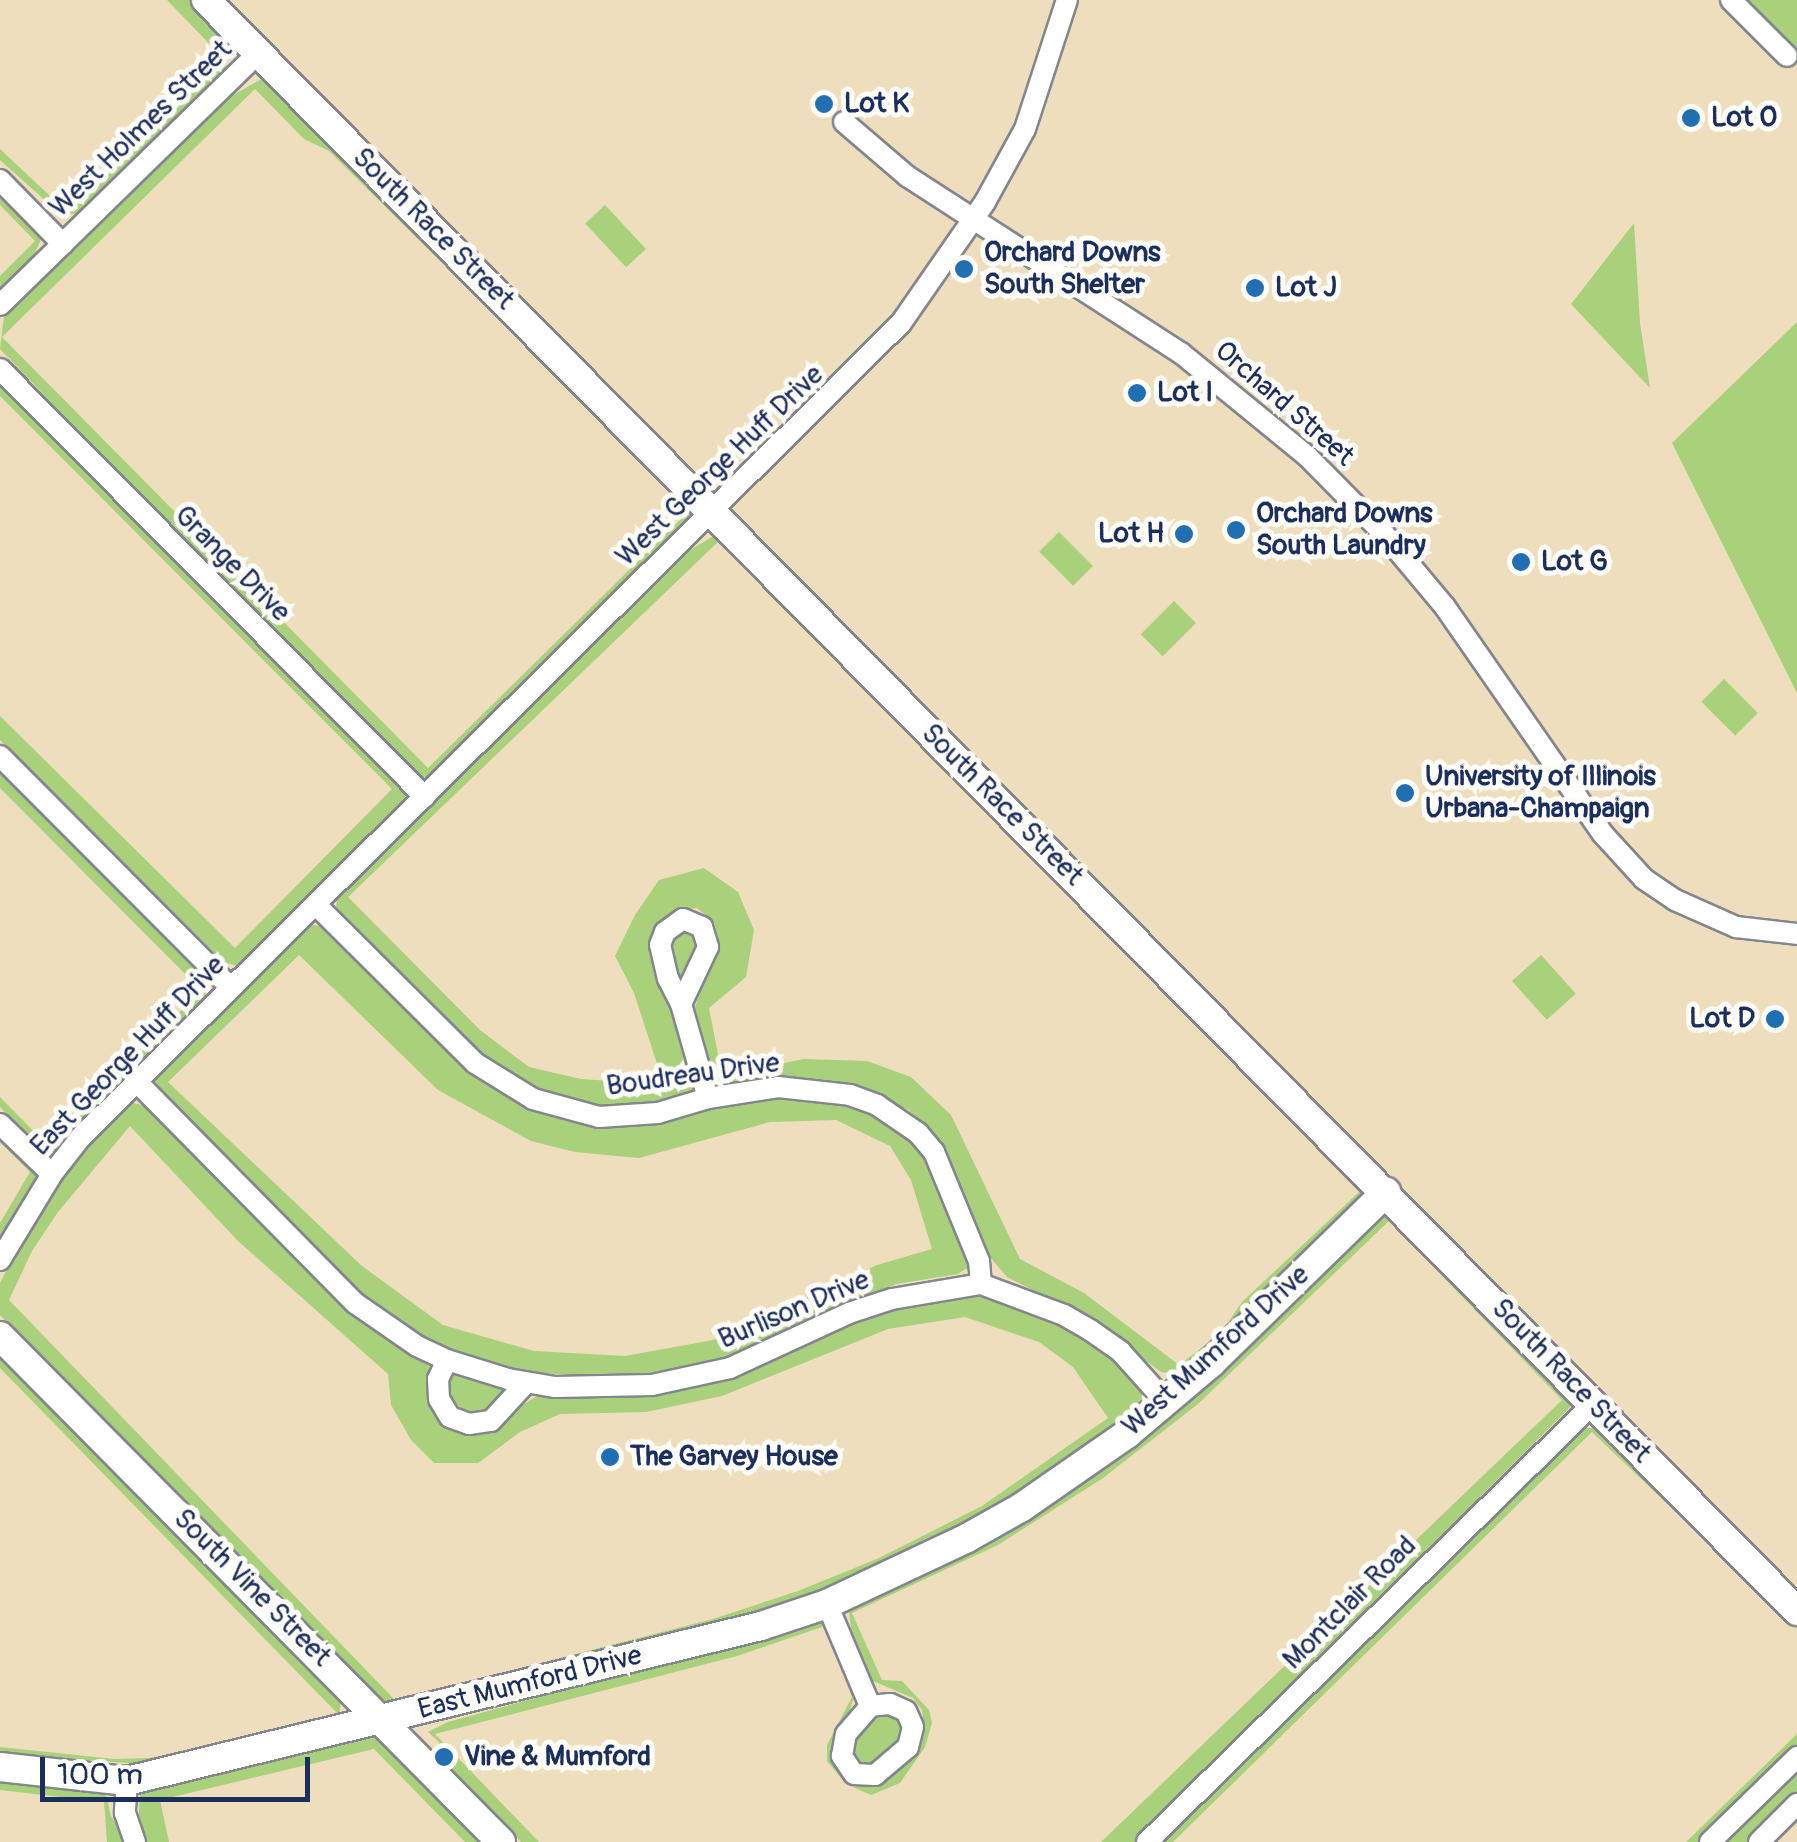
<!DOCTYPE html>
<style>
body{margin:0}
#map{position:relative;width:1797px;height:1842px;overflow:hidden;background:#eedebd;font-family:Pangolin,sans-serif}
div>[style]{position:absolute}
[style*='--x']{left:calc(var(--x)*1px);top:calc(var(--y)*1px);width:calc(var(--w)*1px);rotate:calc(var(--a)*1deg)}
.green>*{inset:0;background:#a9d07b;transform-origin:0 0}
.roads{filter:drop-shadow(2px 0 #84868e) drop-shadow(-2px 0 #84868e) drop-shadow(0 2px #84868e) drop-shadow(0 -2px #84868e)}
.street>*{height:20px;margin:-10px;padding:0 10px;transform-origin:10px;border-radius:10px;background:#fff}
.secondary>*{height:28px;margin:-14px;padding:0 14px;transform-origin:14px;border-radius:14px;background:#fff}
.dots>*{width:28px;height:28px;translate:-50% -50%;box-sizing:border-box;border:5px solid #fdfcf7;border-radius:50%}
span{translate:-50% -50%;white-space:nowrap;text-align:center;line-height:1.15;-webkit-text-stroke:10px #fdfcf7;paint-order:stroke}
.poi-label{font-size:28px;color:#1b2f5e;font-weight:700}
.left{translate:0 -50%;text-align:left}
.right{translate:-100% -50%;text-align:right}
.street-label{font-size:28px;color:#1b2f5e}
.scale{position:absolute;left:40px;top:1757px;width:270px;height:45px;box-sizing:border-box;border:5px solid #1b2f5e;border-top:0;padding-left:12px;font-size:30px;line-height:35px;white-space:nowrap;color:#1b2f5e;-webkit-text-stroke:8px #fdfcf7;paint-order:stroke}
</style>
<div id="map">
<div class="green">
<div style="clip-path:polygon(167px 0,194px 0,230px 40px,226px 67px,77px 214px,59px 213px,0 160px,0 149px,65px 210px,223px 58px)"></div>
<div style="clip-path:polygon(1742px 0,1797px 0,1797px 57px)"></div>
<div style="clip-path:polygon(evenodd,263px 78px,274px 83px,689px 504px,691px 515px,680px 535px,426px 778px,417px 775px,140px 496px,0 349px,4px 317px,223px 101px,263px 78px,255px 89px,304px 139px,329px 151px,662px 481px,687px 513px,428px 768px,2px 337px,255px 89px)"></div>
<div style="clip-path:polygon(0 187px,41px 239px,32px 260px,0 291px,0 276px,35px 241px,0 205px)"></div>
<div style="left:605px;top:205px;width:60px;height:27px;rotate:47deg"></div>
<div style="clip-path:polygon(1634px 223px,1640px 323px,1650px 388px,1571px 304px)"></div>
<div style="clip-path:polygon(1797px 322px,1797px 693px,1672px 443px)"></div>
<div style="clip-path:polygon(0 377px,405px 791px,406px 801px,238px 966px,214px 960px,0 740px,0 716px,235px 948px,392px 789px,0 396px)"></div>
<div style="clip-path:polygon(evenodd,720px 532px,1366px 1188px,1359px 1204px,1180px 1375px,1161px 1372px,1089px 1318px,1007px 1277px,984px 1250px,950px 1165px,933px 1136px,909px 1110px,826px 1081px,782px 1077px,736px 1090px,715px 1087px,692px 1016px,718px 937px,714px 922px,697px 908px,676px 911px,663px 922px,670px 995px,696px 1087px,693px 1095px,604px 1111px,561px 1102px,499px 1070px,463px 1042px,336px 911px,337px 895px,682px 555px,720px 532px,721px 539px,1359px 1192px,1242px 1302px,1220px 1334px,1179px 1365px,1084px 1293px,1020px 1259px,951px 1115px,911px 1077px,867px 1061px,804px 1059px,722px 1075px,709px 1008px,746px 977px,754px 930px,738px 892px,704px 868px,659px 880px,635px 915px,615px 956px,634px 993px,660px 1073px,640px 1083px,581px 1079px,529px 1067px,480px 1030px,348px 897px,721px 539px)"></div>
<div style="left:1059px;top:532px;width:48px;height:28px;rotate:45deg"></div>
<div style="left:1174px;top:601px;width:31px;height:47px;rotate:45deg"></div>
<div style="left:1724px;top:679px;width:48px;height:32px;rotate:45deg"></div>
<div style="clip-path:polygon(0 762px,210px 979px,204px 1000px,65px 1144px,51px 1152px,38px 1146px,0 1107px,0 1097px,49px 1147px,201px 990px,0 788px)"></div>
<div style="clip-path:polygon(evenodd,310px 924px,335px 930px,449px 1053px,486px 1085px,519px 1102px,644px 1122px,769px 1095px,845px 1100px,874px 1113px,896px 1127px,929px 1163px,969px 1257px,967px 1268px,958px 1274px,896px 1284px,770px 1344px,678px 1373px,627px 1379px,516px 1371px,468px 1359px,430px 1342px,375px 1307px,335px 1274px,152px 1085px,151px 1077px,310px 924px,299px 955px,438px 1090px,531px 1141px,575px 1152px,639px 1158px,770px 1122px,836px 1120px,890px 1146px,911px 1180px,932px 1249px,877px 1265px,713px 1340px,625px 1356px,534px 1351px,443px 1325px,362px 1266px,168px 1082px,299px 955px)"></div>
<div style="clip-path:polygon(682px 927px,701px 938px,693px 972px,680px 983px,666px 943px)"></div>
<div style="left:1541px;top:955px;width:52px;height:39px;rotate:48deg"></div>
<div style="clip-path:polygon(evenodd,129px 1102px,150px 1107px,419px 1351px,431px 1369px,429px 1390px,444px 1419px,455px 1430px,474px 1431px,490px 1425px,542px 1393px,624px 1394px,884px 1305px,974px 1292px,1003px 1296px,1094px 1337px,1147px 1393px,1108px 1433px,1011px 1498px,867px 1575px,776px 1608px,390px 1710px,0 1315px,0 1283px,21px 1243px,67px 1172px,129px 1102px,130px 1126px,238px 1241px,388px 1374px,391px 1405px,411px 1440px,434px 1463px,478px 1463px,520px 1432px,560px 1414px,646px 1412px,722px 1396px,888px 1329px,965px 1317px,1039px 1342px,1073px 1367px,1108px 1418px,982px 1506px,879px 1558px,798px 1591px,713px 1619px,395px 1700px,9px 1300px,32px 1251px,58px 1212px,130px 1126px)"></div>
<div style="clip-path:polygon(0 1132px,37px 1174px,0 1243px,0 1223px,30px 1172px,0 1142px)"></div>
<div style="clip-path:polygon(1385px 1216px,1392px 1217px,1567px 1394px,1572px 1405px,1135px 1842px,1101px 1842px,1562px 1400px,1389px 1221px,1198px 1404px,1103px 1478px,998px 1545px,852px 1613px,882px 1680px,902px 1681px,929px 1710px,932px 1723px,925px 1747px,900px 1783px,871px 1795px,846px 1784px,827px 1761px,827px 1745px,852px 1697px,825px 1626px,737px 1656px,435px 1734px,539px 1842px,521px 1842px,441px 1760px,439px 1742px,428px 1732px,448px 1722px,817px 1621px,826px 1623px,856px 1690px,846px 1723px,858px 1783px,870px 1785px,892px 1775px,918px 1746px,924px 1725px,922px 1710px,913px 1698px,873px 1681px,851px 1628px,849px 1611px,976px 1545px)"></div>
<div style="clip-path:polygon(0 1348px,341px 1699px,339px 1717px,146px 1764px,0 1755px,0 1747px,114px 1759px,148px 1758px,196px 1750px,339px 1715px,0 1368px)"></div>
<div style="clip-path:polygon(449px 1370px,503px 1385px,507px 1390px,488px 1413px,472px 1417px,447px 1396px,445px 1372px)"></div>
<div style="clip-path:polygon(1585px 1428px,1598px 1428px,1797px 1620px,1797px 1628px,1592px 1432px,1173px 1842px,1159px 1842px)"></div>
<div style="clip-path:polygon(891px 1709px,908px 1730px,888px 1760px,860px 1770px,849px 1751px,878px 1712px)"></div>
<div style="clip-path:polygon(1797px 1734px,1797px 1747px,1700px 1842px,1686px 1842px)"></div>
<div style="clip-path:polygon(373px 1738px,388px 1741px,490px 1842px,465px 1842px,374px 1749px,160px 1800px,169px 1842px,146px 1842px,138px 1824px,140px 1794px,148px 1790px)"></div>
<div style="clip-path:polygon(1797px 1765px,1797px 1795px,1748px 1842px,1726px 1842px)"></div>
<div style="clip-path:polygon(0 1775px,105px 1790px,111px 1816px,126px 1842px,107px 1842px,104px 1802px,0 1790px)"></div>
</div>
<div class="roads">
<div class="street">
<div style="--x:1731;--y:0;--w:79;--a:45"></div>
<div style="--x:844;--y:122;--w:83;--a:40.6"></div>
<div style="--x:907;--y:176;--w:326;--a:32.9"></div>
<div style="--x:1181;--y:353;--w:163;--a:39.3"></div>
<div style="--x:1307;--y:456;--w:110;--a:45.4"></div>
<div style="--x:1384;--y:534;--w:95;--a:50.1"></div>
<div style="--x:1445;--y:607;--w:275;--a:55.2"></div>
<div style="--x:1602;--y:833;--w:62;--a:47.6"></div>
<div style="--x:1644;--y:879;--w:37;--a:34"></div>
<div style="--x:1675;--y:900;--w:67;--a:23.9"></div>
<div style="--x:1736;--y:927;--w:61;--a:6.5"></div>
<div style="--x:0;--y:180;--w:90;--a:45.5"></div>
<div style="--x:0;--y:305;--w:361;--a:-44.3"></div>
<div style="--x:0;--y:369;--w:603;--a:45.2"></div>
<div style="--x:0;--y:756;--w:326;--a:45.1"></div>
<div style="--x:316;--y:905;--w:224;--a:44.8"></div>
<div style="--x:475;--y:1063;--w:68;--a:31.8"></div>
<div style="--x:533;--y:1099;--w:68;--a:15.3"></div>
<div style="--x:599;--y:1117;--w:59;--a:-3.9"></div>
<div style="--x:658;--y:1113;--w:52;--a:-16.7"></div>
<div style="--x:708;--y:1098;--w:71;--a:-8.9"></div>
<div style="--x:778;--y:1087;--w:72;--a:6.3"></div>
<div style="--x:850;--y:1095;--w:29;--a:20"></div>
<div style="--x:877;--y:1105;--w:50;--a:34.3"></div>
<div style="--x:918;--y:1133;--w:25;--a:50"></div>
<div style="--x:934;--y:1152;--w:118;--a:67.6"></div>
<div style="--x:979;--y:1261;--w:23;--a:85"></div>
<div style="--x:683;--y:919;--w:21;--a:23"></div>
<div style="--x:702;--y:927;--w:21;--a:73"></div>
<div style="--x:708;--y:947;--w:63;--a:115.3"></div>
<div style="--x:681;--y:1004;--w:28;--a:-117"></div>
<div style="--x:668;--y:979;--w:35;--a:-103"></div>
<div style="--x:660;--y:945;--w:14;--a:-69"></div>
<div style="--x:665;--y:932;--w:22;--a:-36"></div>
<div style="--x:681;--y:1004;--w:98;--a:74"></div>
<div style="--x:136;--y:1081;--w:312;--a:45.4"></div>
<div style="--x:355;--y:1303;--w:75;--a:34.7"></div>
<div style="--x:417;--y:1346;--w:33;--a:25"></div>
<div style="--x:447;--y:1360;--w:64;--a:17.3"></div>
<div style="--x:508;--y:1379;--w:48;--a:9.7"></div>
<div style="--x:555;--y:1387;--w:97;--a:-1.2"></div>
<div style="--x:652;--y:1385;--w:80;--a:-12.3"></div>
<div style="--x:730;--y:1368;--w:131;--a:-24.8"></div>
<div style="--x:849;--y:1313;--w:45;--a:-18"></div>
<div style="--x:892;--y:1299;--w:90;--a:-9.6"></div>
<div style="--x:981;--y:1284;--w:89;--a:20.5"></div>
<div style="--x:1064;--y:1315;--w:30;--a:30"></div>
<div style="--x:1090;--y:1330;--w:38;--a:35"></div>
<div style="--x:1121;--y:1352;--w:66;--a:48.1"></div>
<div style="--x:0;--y:1124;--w:72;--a:43.9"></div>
<div style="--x:0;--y:1260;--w:100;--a:-58.8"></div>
<div style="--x:52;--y:1174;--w:47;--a:-51.9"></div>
<div style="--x:81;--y:1137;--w:1155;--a:-44.79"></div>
<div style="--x:901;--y:323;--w:147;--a:-55.2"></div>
<div style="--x:985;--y:202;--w:83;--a:-61.3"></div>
<div style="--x:1025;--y:129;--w:136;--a:-72"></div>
<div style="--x:447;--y:1360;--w:21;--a:115"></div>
<div style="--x:438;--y:1379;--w:20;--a:87"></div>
<div style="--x:439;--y:1399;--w:21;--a:59"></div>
<div style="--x:450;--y:1417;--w:20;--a:20"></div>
<div style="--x:469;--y:1424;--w:22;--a:-8"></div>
<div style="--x:491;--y:1421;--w:52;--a:-47.4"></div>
<div style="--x:827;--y:1604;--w:111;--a:67.1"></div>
<div style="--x:890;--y:1704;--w:17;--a:24"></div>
<div style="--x:906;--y:1711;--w:17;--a:66"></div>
<div style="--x:913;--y:1727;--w:21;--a:104"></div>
<div style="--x:908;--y:1747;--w:43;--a:139.7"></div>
<div style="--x:875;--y:1775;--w:21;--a:-177"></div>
<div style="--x:854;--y:1774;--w:22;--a:-124"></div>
<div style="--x:842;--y:1756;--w:22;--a:-80"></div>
<div style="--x:846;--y:1734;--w:37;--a:-49"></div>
<div style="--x:870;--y:1706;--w:20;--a:-6"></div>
<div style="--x:127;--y:1781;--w:32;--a:94"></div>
<div style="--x:125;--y:1813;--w:31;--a:71"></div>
<div style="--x:1147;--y:1842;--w:625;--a:-44.48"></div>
<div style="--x:1710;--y:1842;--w:122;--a:-44.3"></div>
<div style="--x:1759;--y:1842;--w:54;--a:-45"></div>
</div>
<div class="secondary">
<div style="--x:206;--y:0;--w:2264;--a:45.36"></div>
<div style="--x:0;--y:1336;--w:712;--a:45.28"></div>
<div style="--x:0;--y:1767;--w:128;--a:6.3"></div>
<div style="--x:127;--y:1781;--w:653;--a:-13.74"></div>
<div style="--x:761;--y:1626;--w:70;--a:-18.4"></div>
<div style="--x:827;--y:1604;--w:155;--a:-25.2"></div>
<div style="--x:967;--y:1538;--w:63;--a:-29.4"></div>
<div style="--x:1022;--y:1507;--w:128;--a:-34.8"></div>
<div style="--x:1127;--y:1434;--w:110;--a:-40.2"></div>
<div style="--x:1211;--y:1363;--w:245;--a:-44.3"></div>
</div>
</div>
<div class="dots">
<div style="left:824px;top:104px;background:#1f6fb2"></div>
<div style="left:1691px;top:118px;background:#1f6fb2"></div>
<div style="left:964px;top:269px;background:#1f6fb2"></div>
<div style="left:1255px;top:288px;background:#1f6fb2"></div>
<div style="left:1137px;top:393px;background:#1f6fb2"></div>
<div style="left:1236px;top:530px;background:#1f6fb2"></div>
<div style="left:1184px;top:534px;background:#1f6fb2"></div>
<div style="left:1521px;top:562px;background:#1f6fb2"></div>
<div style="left:1405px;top:793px;background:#1f6fb2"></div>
<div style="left:1775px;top:1019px;background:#1f6fb2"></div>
<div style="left:610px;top:1457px;background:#1f6fb2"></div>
<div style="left:444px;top:1757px;background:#1f6fb2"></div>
</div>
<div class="poi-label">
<span class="left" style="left:844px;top:104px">Lot K</span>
<span class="left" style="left:1711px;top:118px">Lot O</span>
<span class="left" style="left:984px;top:269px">Orchard Downs<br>South Shelter</span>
<span class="left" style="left:1275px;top:288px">Lot J</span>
<span class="left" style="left:1157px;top:393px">Lot I</span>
<span class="left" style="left:1256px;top:530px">Orchard Downs<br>South Laundry</span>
<span class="right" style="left:1164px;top:534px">Lot H</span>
<span class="left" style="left:1541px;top:562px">Lot G</span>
<span class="left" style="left:1425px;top:793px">University of Illinois<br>Urbana-Champaign</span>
<span class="right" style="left:1755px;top:1019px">Lot D</span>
<span class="left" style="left:630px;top:1457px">The Garvey House</span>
<span class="left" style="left:464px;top:1757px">Vine &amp; Mumford</span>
</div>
<div class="street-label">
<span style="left:141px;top:129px;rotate:-44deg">West Holmes Street</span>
<span style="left:433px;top:229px;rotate:45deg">South Race Street</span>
<span style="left:1284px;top:404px;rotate:41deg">Orchard Street</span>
<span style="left:720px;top:466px;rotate:-44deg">West George Huff Drive</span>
<span style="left:232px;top:564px;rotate:45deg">Grange Drive</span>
<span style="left:1002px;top:805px;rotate:45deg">South Race Street</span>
<span style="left:128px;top:1056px;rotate:-46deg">East George Huff Drive</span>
<span style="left:693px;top:1075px;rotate:-8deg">Boudreau Drive</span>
<span style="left:794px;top:1310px;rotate:-23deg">Burlison Drive</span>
<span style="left:1216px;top:1351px;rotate:-42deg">West Mumford Drive</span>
<span style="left:1571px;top:1381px;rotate:46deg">South Race Street</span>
<span style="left:252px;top:1588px;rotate:45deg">South Vine Street</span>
<span style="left:1350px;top:1603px;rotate:-45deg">Montclair Road</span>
<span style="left:530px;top:1683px;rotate:-14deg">East Mumford Drive</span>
</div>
<div class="scale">100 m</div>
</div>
